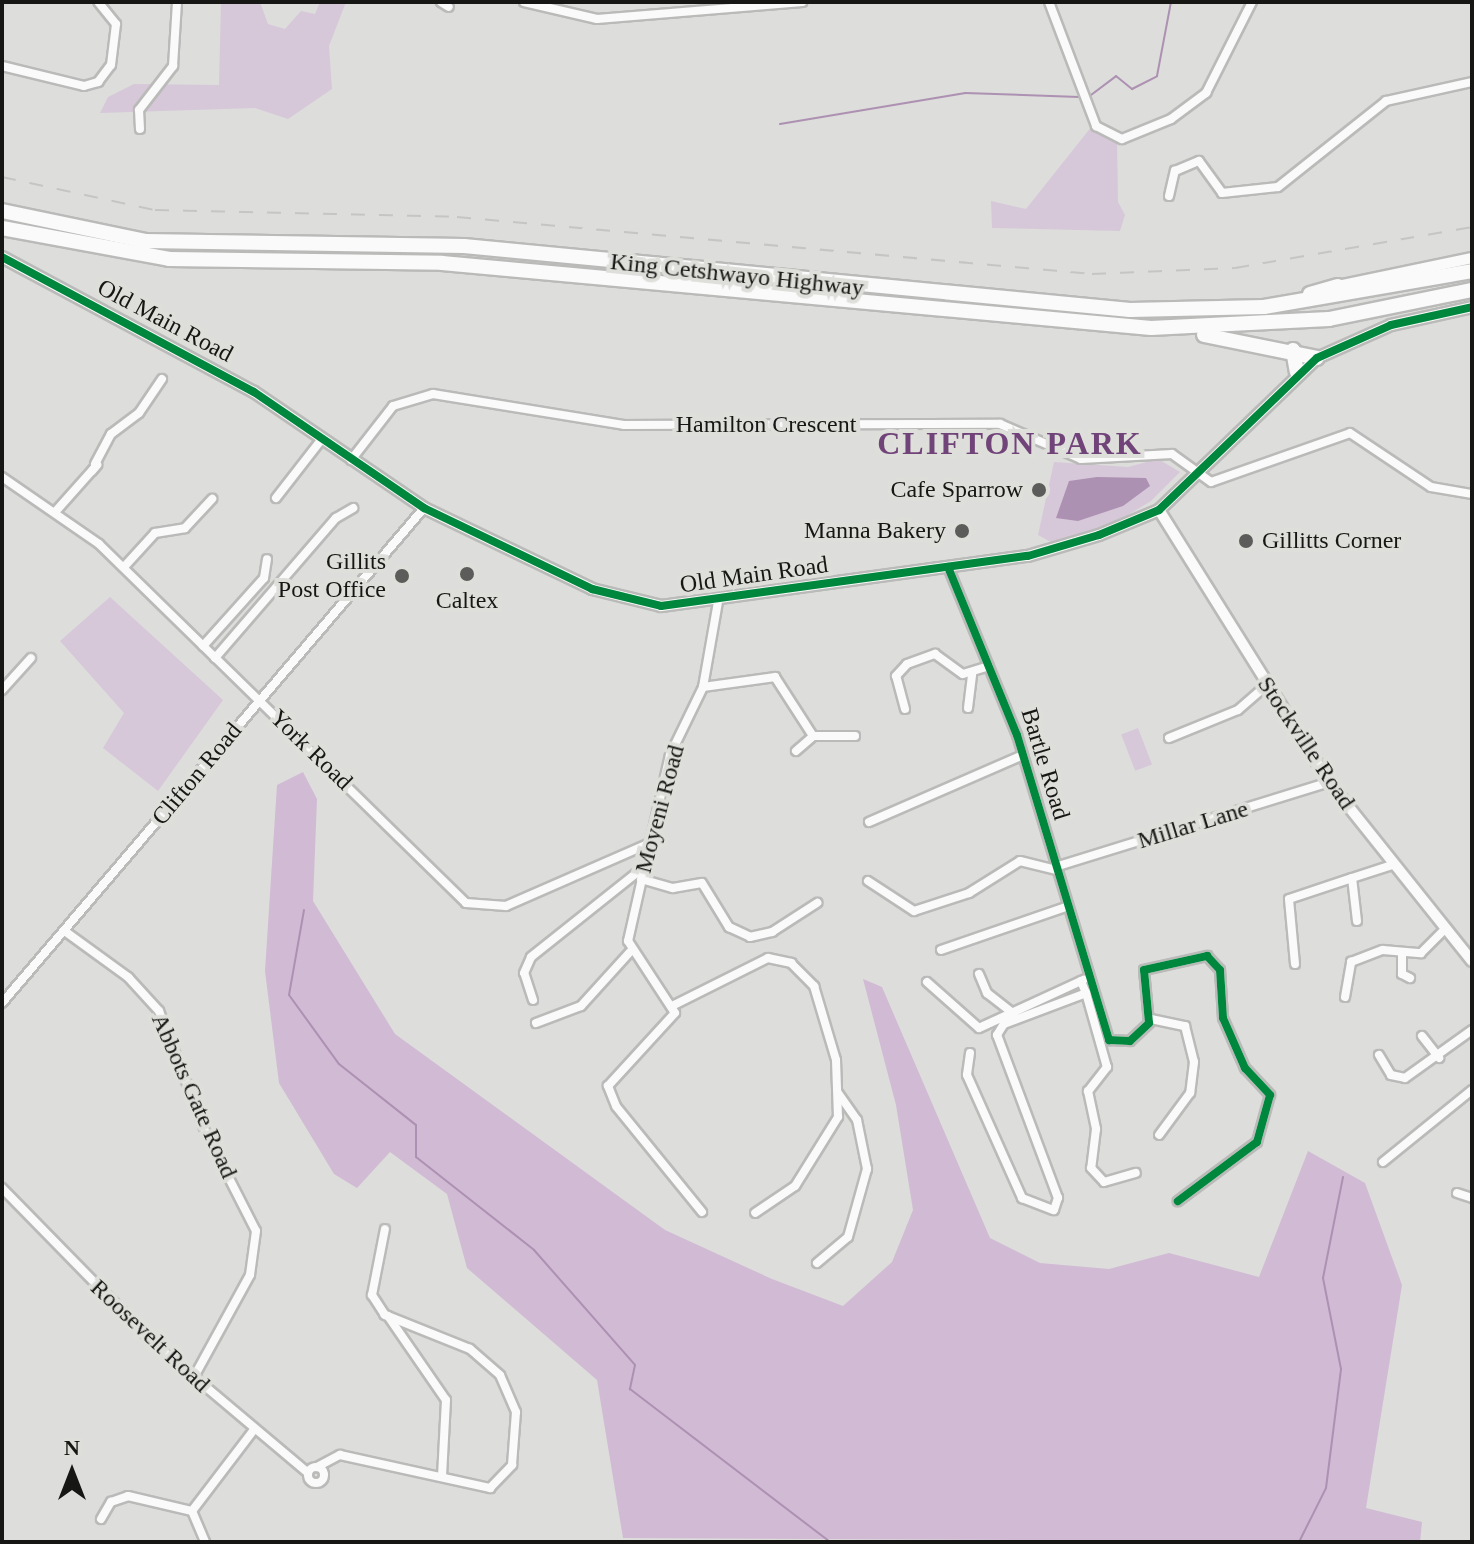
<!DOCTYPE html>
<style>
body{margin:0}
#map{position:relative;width:1474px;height:1544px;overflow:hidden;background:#dddddb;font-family:"Times New Roman",serif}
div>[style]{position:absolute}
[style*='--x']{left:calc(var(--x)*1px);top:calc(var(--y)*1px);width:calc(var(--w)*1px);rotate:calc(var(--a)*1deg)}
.green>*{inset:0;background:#d6c8d9;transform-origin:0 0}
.forest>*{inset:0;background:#d1bad4}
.water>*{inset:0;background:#ad91b2}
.stream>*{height:2px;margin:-1px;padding:0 1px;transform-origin:1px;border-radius:1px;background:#ad91b2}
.roads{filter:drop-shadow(2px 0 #babab9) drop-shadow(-2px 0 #babab9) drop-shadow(0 2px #babab9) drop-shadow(0 -2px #babab9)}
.minor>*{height:8px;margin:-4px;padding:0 4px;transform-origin:4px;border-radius:4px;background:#fafafa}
.minor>.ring{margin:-4px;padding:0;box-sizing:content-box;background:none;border:8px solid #fafafa;border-radius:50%}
.tertiary>*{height:10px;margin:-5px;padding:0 5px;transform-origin:5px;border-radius:5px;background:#fafafa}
.motorway>*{height:14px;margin:-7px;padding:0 7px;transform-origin:7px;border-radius:7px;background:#fafafa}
.rail>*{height:2px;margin-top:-1px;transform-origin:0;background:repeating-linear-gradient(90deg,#c5c5c4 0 14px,transparent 0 28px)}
.cycleway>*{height:8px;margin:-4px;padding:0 4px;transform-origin:4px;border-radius:4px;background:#00873e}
.dots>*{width:22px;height:22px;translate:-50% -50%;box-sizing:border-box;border:4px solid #dededa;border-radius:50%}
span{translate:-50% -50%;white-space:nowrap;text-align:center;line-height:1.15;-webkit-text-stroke:8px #dededa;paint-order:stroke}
.street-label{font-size:24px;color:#161614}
.poi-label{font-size:24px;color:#161614}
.right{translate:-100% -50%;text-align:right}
.left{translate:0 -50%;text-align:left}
.district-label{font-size:32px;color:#704379;font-weight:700;letter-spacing:2px}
.frame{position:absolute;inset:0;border:4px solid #161614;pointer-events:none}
.north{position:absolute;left:32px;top:1432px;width:80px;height:80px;-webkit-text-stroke:6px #dededa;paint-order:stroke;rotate:0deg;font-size:22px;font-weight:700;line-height:32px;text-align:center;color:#161614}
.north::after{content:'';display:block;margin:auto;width:28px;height:36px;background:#161614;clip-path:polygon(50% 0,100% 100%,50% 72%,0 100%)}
</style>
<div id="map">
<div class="green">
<div style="clip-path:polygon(221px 2px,260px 2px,268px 24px,285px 29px,301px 11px,315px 14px,320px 2px,346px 2px,329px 46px,332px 89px,288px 119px,255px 108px,100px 113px,108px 97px,134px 84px,219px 85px)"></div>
<div style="clip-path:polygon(1092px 126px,1117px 144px,1118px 202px,1125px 215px,1120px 231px,992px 228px,991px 201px,1026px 209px)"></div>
<div style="clip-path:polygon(1158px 459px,1180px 472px,1151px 501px,1108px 527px,1051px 542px,1038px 535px,1054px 462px,1128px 467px)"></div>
<div style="clip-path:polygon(110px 597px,223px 700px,158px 791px,103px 748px,124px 713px,60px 641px)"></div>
<div style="left:1138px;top:728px;width:39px;height:18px;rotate:69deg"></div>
</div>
<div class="forest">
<div style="clip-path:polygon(303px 772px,317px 799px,313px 901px,395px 1034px,665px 1230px,772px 1279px,843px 1306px,892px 1262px,913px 1210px,896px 1105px,863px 979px,882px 987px,990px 1238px,1040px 1263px,1109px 1269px,1169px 1253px,1259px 1277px,1308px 1151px,1365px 1183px,1402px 1285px,1366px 1508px,1422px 1522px,1420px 1542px,623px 1538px,597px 1380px,467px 1268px,447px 1194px,390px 1152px,357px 1188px,334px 1174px,279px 1083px,265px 971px,277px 785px)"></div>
</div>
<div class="water">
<div style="clip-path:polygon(1097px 477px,1146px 478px,1150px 486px,1123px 506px,1078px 521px,1056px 518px,1069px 481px)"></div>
</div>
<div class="stream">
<div style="--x:1091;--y:95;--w:31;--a:-37"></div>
<div style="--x:1116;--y:76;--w:21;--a:39"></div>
<div style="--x:1132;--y:89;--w:28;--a:-27"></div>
<div style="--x:1157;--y:76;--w:75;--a:-79.3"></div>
<div style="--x:780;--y:124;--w:188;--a:-9.5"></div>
<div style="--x:965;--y:93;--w:114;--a:2"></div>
<div style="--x:304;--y:910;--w:86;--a:100"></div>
<div style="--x:289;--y:995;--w:85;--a:54.1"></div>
<div style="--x:339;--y:1064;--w:98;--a:38.4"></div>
<div style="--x:416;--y:1125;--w:32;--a:90"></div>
<div style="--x:416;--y:1157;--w:150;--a:38.2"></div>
<div style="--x:534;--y:1250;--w:153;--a:48.7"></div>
<div style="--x:635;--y:1365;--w:25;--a:102"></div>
<div style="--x:630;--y:1389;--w:252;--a:37.4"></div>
<div style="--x:1299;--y:1542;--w:60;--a:-63.4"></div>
<div style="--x:1326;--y:1488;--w:120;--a:-82.8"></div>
<div style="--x:1341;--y:1369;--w:93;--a:-101.2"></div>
<div style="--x:1323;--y:1278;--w:103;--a:-78.8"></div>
</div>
<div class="roads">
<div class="minor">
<div style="--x:441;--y:2;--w:9;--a:32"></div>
<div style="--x:524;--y:2;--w:75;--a:13.1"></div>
<div style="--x:597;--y:19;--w:206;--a:-4.7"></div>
<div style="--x:1049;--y:2;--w:133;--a:69.2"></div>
<div style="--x:1096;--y:126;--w:29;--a:27"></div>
<div style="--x:1122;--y:139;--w:53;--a:-22.2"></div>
<div style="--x:1171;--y:119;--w:44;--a:-36.6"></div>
<div style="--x:1206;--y:93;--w:102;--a:-63.2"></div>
<div style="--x:2;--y:66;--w:84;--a:13.7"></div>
<div style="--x:84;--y:86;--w:15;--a:-16"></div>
<div style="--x:98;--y:82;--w:21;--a:-53"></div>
<div style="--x:111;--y:65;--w:41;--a:-83"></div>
<div style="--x:116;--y:24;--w:28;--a:-129"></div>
<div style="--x:140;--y:129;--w:19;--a:-93"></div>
<div style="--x:139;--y:110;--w:56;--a:-52.3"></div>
<div style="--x:173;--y:66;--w:64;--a:-86.4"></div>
<div style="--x:1169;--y:196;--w:26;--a:-77"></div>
<div style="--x:1175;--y:171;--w:26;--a:-23"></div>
<div style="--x:1199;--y:161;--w:39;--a:54"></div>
<div style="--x:1222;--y:193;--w:56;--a:-6.1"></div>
<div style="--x:1278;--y:187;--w:138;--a:-38.5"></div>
<div style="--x:1386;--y:101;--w:88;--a:-12.5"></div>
<div style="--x:351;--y:460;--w:68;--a:-52.1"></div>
<div style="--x:393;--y:406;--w:42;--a:-16.7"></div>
<div style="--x:433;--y:394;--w:193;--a:9.2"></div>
<div style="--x:624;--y:425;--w:376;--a:-0.2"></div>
<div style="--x:1000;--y:424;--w:88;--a:23.4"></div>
<div style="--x:1081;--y:459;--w:91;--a:-3.1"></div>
<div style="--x:1172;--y:454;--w:48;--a:35.7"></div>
<div style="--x:1211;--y:482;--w:147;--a:-19.4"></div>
<div style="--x:1350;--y:433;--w:97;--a:33.7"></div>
<div style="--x:1431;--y:487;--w:42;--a:9.7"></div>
<div style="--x:95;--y:464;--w:34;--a:-62"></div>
<div style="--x:111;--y:434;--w:35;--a:-37"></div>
<div style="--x:139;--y:413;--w:41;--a:-55.9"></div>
<div style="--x:2;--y:477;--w:118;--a:34.6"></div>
<div style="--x:99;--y:544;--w:513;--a:44.37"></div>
<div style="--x:466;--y:903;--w:40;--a:4.3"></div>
<div style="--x:506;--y:906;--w:155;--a:-23.6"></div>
<div style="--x:276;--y:498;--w:75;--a:-52.1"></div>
<div style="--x:56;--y:511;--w:62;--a:-48.3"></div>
<div style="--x:97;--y:465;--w:8;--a:130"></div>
<div style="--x:124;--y:567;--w:46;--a:-47.6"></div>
<div style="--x:155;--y:533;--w:30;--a:-9"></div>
<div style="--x:185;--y:528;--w:40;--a:-47"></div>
<div style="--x:948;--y:567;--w:182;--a:67.7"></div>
<div style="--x:1017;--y:735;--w:319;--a:73.2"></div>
<div style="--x:1109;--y:1040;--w:21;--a:3"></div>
<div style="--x:1130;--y:1041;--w:26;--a:-43"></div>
<div style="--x:1149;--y:1023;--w:53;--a:-95.4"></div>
<div style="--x:1144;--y:970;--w:65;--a:-12.5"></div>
<div style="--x:1207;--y:956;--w:19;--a:47"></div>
<div style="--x:1220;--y:970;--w:48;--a:86.4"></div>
<div style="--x:1223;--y:1018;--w:55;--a:66.3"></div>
<div style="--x:1245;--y:1068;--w:37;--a:47"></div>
<div style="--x:1270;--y:1095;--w:49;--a:105.5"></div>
<div style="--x:1257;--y:1142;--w:99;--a:143.2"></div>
<div style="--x:203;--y:646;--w:91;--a:-48.1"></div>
<div style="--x:264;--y:578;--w:19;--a:-81"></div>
<div style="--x:215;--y:658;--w:185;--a:-49.2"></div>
<div style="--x:336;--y:518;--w:20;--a:-30"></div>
<div style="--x:703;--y:687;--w:73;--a:-7.9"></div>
<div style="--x:775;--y:677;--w:70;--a:57.2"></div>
<div style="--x:813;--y:736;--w:42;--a:0"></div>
<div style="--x:2;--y:690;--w:43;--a:-47.8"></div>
<div style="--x:968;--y:708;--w:34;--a:-83"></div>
<div style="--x:905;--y:709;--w:34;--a:-105"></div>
<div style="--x:896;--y:676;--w:16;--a:-47"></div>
<div style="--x:907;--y:664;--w:30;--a:-20"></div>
<div style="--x:935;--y:654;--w:34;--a:36"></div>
<div style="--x:963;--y:674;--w:27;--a:-17"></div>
<div style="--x:1169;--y:738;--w:74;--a:-22.1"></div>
<div style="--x:1238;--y:710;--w:37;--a:-41"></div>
<div style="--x:796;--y:751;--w:23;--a:-41"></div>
<div style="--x:869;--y:822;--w:168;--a:-23.5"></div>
<div style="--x:1055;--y:867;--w:287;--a:-17.2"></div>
<div style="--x:641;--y:879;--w:33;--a:16"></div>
<div style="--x:673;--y:888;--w:29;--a:-10"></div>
<div style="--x:702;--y:883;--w:52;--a:58.5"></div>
<div style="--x:729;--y:927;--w:23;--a:25"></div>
<div style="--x:750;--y:937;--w:23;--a:-13"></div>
<div style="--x:772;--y:932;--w:54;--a:-32.8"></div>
<div style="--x:868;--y:881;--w:55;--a:33.1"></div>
<div style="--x:914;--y:911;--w:58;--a:-18.1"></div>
<div style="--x:969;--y:893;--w:60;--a:-32.1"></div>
<div style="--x:1020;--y:861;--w:37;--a:14"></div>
<div style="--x:1357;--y:921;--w:43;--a:-96.6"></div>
<div style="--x:1352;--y:878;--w:45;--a:-18"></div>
<div style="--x:66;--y:932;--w:77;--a:36"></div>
<div style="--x:128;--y:977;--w:46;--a:47.6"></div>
<div style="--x:159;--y:1011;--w:129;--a:69"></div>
<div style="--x:205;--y:1131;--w:112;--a:63"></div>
<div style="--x:256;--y:1231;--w:44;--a:97.8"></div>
<div style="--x:250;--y:1275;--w:116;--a:118.8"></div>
<div style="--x:941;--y:950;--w:132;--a:-19"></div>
<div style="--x:1402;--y:954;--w:20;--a:90"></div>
<div style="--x:1402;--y:974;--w:9;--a:27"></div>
<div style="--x:1295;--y:964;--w:65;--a:-95.3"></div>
<div style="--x:1289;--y:899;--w:66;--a:-18.4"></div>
<div style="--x:979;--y:974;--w:21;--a:67"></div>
<div style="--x:987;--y:993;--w:34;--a:38"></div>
<div style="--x:927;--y:982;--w:69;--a:41.5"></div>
<div style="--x:979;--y:1028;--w:115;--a:-24.8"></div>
<div style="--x:1086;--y:993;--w:77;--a:74.2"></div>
<div style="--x:1107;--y:1067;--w:31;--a:128"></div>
<div style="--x:1088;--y:1091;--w:39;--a:78"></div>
<div style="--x:1096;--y:1129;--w:39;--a:97"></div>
<div style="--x:1091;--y:1168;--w:19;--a:47"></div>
<div style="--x:1104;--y:1182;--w:33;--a:-16"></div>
<div style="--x:1345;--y:997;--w:36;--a:-80"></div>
<div style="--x:1351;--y:962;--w:34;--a:-21"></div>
<div style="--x:1383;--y:950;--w:38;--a:5"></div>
<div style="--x:1421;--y:953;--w:35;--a:-45"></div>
<div style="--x:533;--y:1000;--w:28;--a:-108"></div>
<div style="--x:524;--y:973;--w:17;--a:-66"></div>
<div style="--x:531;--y:957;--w:143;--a:-38.5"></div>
<div style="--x:2;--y:1003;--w:650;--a:-49.55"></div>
<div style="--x:674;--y:1005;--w:105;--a:-26.6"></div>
<div style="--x:768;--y:958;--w:24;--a:12"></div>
<div style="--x:791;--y:963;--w:33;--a:45"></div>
<div style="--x:814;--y:986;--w:77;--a:73.4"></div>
<div style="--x:836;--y:1060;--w:57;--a:88"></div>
<div style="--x:838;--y:1117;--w:81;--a:121.9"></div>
<div style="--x:795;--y:1186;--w:48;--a:146"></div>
<div style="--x:1151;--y:1019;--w:35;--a:12"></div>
<div style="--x:1185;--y:1026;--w:37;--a:76"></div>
<div style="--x:1194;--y:1062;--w:31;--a:97"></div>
<div style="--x:1190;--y:1093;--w:52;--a:126.4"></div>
<div style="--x:536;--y:1023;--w:48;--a:-20.7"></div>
<div style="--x:581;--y:1006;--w:73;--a:-47.8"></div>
<div style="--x:1422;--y:1036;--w:28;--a:52"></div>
<div style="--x:970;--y:1053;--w:22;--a:98"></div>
<div style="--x:967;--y:1075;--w:135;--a:65.9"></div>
<div style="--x:1022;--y:1198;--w:34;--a:21"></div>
<div style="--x:1054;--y:1210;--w:13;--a:-72"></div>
<div style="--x:1058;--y:1198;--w:174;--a:-110.5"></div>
<div style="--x:997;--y:1035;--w:13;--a:-58"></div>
<div style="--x:1004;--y:1024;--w:88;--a:-20.7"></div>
<div style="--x:1086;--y:993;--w:13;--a:-113"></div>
<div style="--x:1379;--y:1055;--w:23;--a:59"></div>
<div style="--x:1391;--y:1075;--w:14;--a:12"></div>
<div style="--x:1405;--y:1078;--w:82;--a:-35.6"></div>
<div style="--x:1383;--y:1162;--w:114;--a:-39"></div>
<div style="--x:2;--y:1188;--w:219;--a:45.6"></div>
<div style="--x:155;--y:1344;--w:200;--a:40.1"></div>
<div style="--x:1457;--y:1193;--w:16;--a:18"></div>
<div style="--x:702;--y:1212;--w:136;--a:-129.1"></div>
<div style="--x:616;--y:1106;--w:22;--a:-112"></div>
<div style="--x:608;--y:1086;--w:99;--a:-47.5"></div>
<div style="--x:675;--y:1013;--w:86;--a:-123.1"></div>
<div style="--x:628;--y:941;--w:191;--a:-77.3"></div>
<div style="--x:670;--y:755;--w:76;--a:-64.1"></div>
<div style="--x:703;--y:687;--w:86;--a:-80"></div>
<div style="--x:817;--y:1263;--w:40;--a:-40"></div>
<div style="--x:848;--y:1237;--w:71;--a:-74.4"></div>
<div style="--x:867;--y:1169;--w:50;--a:-101.5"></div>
<div style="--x:857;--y:1120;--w:33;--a:-125"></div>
<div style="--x:388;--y:1316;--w:102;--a:55.4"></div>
<div style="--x:446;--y:1400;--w:76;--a:93"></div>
<div style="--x:317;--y:1467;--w:26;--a:-28"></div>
<div style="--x:340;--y:1455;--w:154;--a:12.4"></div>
<div style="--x:490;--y:1488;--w:32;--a:-46"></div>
<div style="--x:512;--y:1465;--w:53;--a:-85.7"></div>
<div style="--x:516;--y:1412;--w:40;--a:-113.4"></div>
<div style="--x:500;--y:1375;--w:40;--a:-139"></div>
<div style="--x:470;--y:1349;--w:92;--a:-158.2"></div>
<div style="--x:385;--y:1315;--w:24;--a:-123"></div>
<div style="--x:372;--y:1295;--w:67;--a:-78.9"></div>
<div class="ring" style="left:308px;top:1467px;width:8px;height:8px"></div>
<div style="--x:192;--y:1511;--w:34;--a:67"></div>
<div style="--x:101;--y:1519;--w:20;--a:-60"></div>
<div style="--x:111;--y:1502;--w:18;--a:-19"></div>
<div style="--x:128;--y:1496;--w:66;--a:13.2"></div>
<div style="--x:192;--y:1511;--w:101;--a:-52.7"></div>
</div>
<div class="tertiary">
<div style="--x:2;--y:257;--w:286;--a:28.2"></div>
<div style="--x:254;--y:392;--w:206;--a:34.3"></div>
<div style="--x:424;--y:508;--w:187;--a:25.7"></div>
<div style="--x:592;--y:589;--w:71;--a:13.8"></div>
<div style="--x:661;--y:606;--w:370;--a:-7.8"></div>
<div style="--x:1028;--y:556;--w:74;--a:-16.5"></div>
<div style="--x:1099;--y:535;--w:65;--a:-22.6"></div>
<div style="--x:1159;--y:510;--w:219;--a:-43.9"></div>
<div style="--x:1317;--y:358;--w:81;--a:-24"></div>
<div style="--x:1391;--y:325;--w:83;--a:-12.5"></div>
<div style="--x:1338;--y:286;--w:137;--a:-11.8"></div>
<div style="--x:1159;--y:510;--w:321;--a:58"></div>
<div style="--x:1329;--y:782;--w:229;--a:51.4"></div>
</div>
<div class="motorway">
<div style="--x:2;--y:211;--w:146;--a:11.8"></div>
<div style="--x:145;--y:241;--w:319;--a:0.9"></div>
<div style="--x:464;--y:246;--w:669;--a:5.49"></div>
<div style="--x:1130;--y:310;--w:134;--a:-1.3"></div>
<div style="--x:1264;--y:307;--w:211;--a:-9.8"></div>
<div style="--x:2;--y:228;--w:170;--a:10.5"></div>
<div style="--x:169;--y:259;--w:273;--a:0.8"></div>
<div style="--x:442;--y:263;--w:712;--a:5.24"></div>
<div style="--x:1151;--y:328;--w:178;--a:-2.9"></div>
<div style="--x:1329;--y:319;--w:146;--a:-11.5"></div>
<div style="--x:1310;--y:294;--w:29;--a:-16"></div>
<div style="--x:1204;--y:335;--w:115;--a:11.5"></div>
<div style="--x:1293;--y:350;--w:22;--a:80"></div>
</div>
</div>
<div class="rail">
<div style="--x:2;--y:177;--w:157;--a:12.2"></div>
<div style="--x:155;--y:210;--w:302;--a:1.3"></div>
<div style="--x:457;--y:217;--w:638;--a:5.13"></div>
<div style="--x:1092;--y:274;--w:143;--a:-2.4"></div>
<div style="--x:1235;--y:268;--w:241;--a:-9.8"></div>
</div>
<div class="cycleway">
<div style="--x:2;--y:257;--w:286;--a:28.2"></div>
<div style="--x:254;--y:392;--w:206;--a:34.3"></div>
<div style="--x:424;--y:508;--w:187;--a:25.7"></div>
<div style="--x:592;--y:589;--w:71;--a:13.8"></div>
<div style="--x:661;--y:606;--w:370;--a:-7.8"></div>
<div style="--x:1028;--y:556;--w:74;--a:-16.5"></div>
<div style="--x:1099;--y:535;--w:65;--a:-22.6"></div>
<div style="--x:1159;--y:510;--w:219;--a:-43.9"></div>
<div style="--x:1317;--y:358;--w:81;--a:-24"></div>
<div style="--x:1391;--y:325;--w:83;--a:-12.5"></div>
<div style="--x:948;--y:567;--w:182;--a:67.7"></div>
<div style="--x:1017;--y:735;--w:319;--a:73.2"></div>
<div style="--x:1109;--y:1040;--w:21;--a:3"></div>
<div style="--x:1130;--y:1041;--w:26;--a:-43"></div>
<div style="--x:1149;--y:1023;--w:53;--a:-95.4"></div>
<div style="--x:1144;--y:970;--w:65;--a:-12.5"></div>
<div style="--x:1207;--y:956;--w:19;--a:47"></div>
<div style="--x:1220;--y:970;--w:48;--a:86.4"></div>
<div style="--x:1223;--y:1018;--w:55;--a:66.3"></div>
<div style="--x:1245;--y:1068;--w:37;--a:47"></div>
<div style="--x:1270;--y:1095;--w:49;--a:105.5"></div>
<div style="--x:1257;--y:1142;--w:99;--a:143.2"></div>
</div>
<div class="dots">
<div style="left:1039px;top:490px;background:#5c5c5a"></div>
<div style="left:962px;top:531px;background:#5c5c5a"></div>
<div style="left:1246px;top:541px;background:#5c5c5a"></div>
<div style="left:467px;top:574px;background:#5c5c5a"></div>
<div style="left:402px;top:576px;background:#5c5c5a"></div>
</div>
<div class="street-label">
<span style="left:737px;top:275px;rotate:6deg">King Cetshwayo Highway</span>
<span style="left:165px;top:321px;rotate:28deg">Old Main Road</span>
<span style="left:766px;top:425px">Hamilton Crescent</span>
<span style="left:754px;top:575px;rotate:-8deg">Old Main Road</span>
<span style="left:1306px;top:743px;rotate:56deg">Stockville Road</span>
<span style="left:311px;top:750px;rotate:44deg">York Road</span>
<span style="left:1045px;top:764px;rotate:73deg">Bartle Road</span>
<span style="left:197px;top:774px;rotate:-50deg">Clifton Road</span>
<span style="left:660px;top:809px;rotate:-75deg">Moyeni Road</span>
<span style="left:1193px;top:825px;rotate:-17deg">Millar Lane</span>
<span style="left:194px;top:1096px;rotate:66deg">Abbots Gate Road</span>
<span style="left:150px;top:1336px;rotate:43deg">Roosevelt Road</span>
</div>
<div class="poi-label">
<span class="right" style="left:1023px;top:490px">Cafe Sparrow</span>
<span class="right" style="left:946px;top:531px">Manna Bakery</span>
<span class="left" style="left:1262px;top:541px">Gillitts Corner</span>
<span class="right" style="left:386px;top:576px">Gillits<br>Post Office</span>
<span style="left:467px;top:601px">Caltex</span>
</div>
<div class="district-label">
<span style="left:1010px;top:443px">CLIFTON PARK</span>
</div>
<div class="frame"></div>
<div class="north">N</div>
</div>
